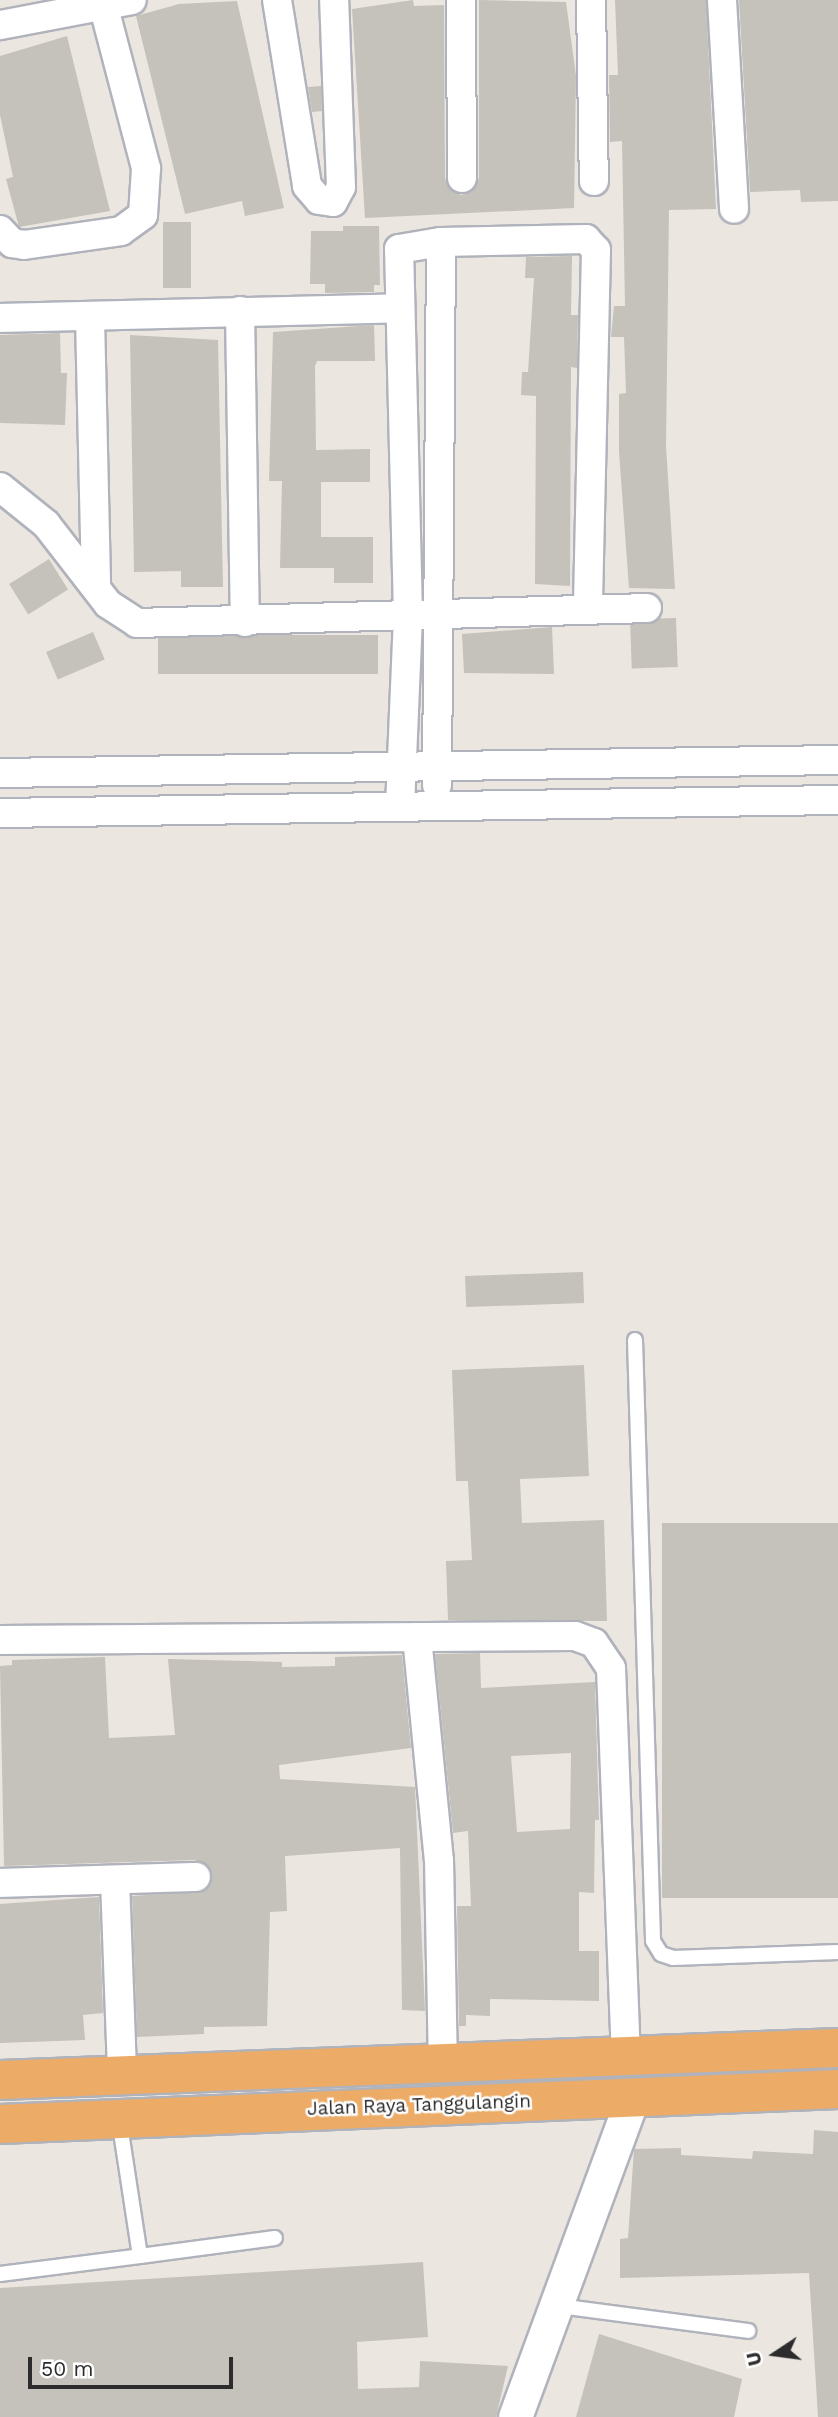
<!DOCTYPE html>
<style>
body{margin:0}
#map{position:relative;width:838px;height:2417px;overflow:hidden;background:#ece6e0;font-family:"Work Sans",sans-serif}
div>[style]{position:absolute}
[style*='--x']{left:calc(var(--x)*1px);top:calc(var(--y)*1px);width:calc(var(--w)*1px);rotate:calc(var(--a)*1deg)}
.building>*{inset:0;background:#c5c1bb;transform-origin:0 0}
.roads{filter:drop-shadow(2px 0 #b0b3bb) drop-shadow(-2px 0 #b0b3bb) drop-shadow(0 2px #b0b3bb) drop-shadow(0 -2px #b0b3bb)}
.service>*{height:14px;margin:-7px;padding:0 7px;transform-origin:7px;border-radius:7px;background:#fff}
.minor>*{height:28px;margin:-14px;padding:0 14px;transform-origin:14px;border-radius:14px;background:#fff}
.tertiary>*{height:33px;margin:-16.5px;padding:0 16.5px;transform-origin:16.5px;border-radius:16.5px;background:#fff}
.trunk>*{height:38px;margin:-19px;padding:0 19px;transform-origin:19px;border-radius:19px;background:#ecac68}
span{translate:-50% -50%;white-space:nowrap;text-align:center;line-height:1.15;-webkit-text-stroke:5px #fff;paint-order:stroke}
.street-label{font-size:19px;color:#2c2c2c}
.north{position:absolute;left:740px;top:2319px;width:70px;height:70px;-webkit-text-stroke:5px #fff;paint-order:stroke;rotate:257deg;font-size:19px;font-weight:700;line-height:28px;text-align:center;color:#2c2c2c}
.north::after{content:'';display:block;margin:auto;width:24px;height:32px;background:#2c2c2c;clip-path:polygon(50% 0,100% 100%,50% 72%,0 100%)}
.scale{position:absolute;left:28px;top:2357px;width:205px;height:32px;box-sizing:border-box;border:4px solid #2c2c2c;border-top:0;padding-left:9px;font-size:21px;line-height:24px;white-space:nowrap;color:#2c2c2c;-webkit-text-stroke:5px #fff;paint-order:stroke}
</style>
<div id="map">
<div class="building">
<div style="clip-path:polygon(413px 0,414px 6px,444px 5px,445px 178px,448px 187px,461px 195px,471px 192px,479px 178px,479px 0,566px 2px,576px 76px,574px 208px,365px 218px,352px 9px)"></div>
<div style="clip-path:polygon(615px 0,706px 0,716px 209px,669px 210px,666px 446px,675px 589px,629px 588px,619px 452px,619px 394px,626px 393px,624px 337px,611px 337px,614px 306px,625px 306px,622px 141px,610px 142px,609px 75px,618px 75px)"></div>
<div style="clip-path:polygon(739px 0,838px 0,838px 201px,801px 202px,800px 190px,750px 192px)"></div>
<div style="clip-path:polygon(237px 1px,284px 208px,245px 216px,242px 201px,185px 214px,136px 16px,179px 4px)"></div>
<div style="clip-path:polygon(67px 36px,110px 211px,19px 227px,6px 179px,13px 177px,0 115px,0 56px)"></div>
<div style="clip-path:polygon(321px 86px,322px 111px,312px 112px,308px 87px)"></div>
<div style="left:163px;top:222px;width:28px;height:66px"></div>
<div style="clip-path:polygon(343px 226px,379px 226px,380px 285px,374px 285px,374px 292px,325px 293px,325px 284px,310px 284px,311px 231px,343px 231px)"></div>
<div style="clip-path:polygon(572px 256px,571px 315px,578px 315px,577px 368px,571px 367px,570px 586px,535px 584px,536px 396px,521px 395px,522px 372px,528px 372px,534px 278px,525px 278px,526px 257px)"></div>
<div style="clip-path:polygon(374px 325px,375px 361px,317px 361px,315px 366px,316px 450px,370px 449px,370px 482px,321px 482px,321px 537px,373px 537px,373px 583px,334px 583px,334px 568px,280px 568px,282px 481px,269px 481px,273px 332px)"></div>
<div style="clip-path:polygon(60px 333px,61px 373px,67px 373px,65px 425px,0 423px,0 335px)"></div>
<div style="clip-path:polygon(130px 335px,218px 340px,223px 587px,181px 587px,181px 571px,134px 572px)"></div>
<div style="left:49px;top:559px;width:36px;height:47px;rotate:58deg"></div>
<div style="left:676px;top:618px;width:49px;height:46px;rotate:88deg"></div>
<div style="clip-path:polygon(552px 627px,554px 674px,464px 673px,462px 634px)"></div>
<div style="left:93px;top:632px;width:30px;height:51px;rotate:67deg"></div>
<div style="left:378px;top:635px;width:39px;height:220px;rotate:90deg"></div>
<div style="left:583px;top:1272px;width:31px;height:118px;rotate:88deg"></div>
<div style="clip-path:polygon(584px 1365px,589px 1476px,520px 1479px,522px 1523px,604px 1520px,607px 1621px,448px 1620px,446px 1561px,472px 1560px,468px 1481px,456px 1481px,452px 1370px)"></div>
<div style="left:838px;top:1523px;width:375px;height:176px;rotate:90deg"></div>
<div style="clip-path:polygon(evenodd,480px 1653px,481px 1688px,595px 1682px,599px 1820px,595px 1820px,594px 1893px,579px 1892px,579px 1951px,599px 1951px,599px 2001px,490px 1999px,490px 2016px,466px 2015px,466px 2026px,459px 2026px,457px 1906px,471px 1906px,468px 1831px,453px 1833px,435px 1654px,480px 1653px,571px 1753px,570px 1829px,517px 1832px,511px 1756px,571px 1753px)"></div>
<div style="clip-path:polygon(402px 1655px,411px 1748px,279px 1765px,280px 1779px,415px 1787px,425px 2011px,402px 2010px,400px 1848px,285px 1856px,287px 1911px,270px 1912px,267px 2026px,204px 2027px,204px 2034px,137px 2037px,132px 1896px,204px 1891px,211px 1884px,210px 1869px,195px 1860px,4px 1866px,0 1666px,12px 1665px,12px 1660px,105px 1657px,109px 1738px,175px 1735px,168px 1659px,282px 1662px,282px 1667px,335px 1666px,335px 1657px)"></div>
<div style="clip-path:polygon(99px 1897px,103px 2013px,83px 2015px,85px 2040px,0 2043px,0 1904px)"></div>
<div style="clip-path:polygon(814px 2130px,838px 2132px,838px 2417px,818px 2417px,809px 2273px,620px 2278px,620px 2239px,628px 2238px,634px 2149px,681px 2148px,681px 2155px,752px 2159px,753px 2151px,813px 2154px)"></div>
<div style="clip-path:polygon(423px 2262px,428px 2337px,357px 2342px,358px 2389px,419px 2387px,420px 2361px,508px 2366px,496px 2417px,0 2417px,0 2288px)"></div>
<div style="clip-path:polygon(599px 2334px,742px 2379px,734px 2417px,576px 2417px)"></div>
</div>
<div class="roads">
<div class="service">
<div style="--x:635;--y:1340;--w:601;--a:88.28"></div>
<div style="--x:653;--y:1941;--w:15;--a:58"></div>
<div style="--x:661;--y:1954;--w:13;--a:18"></div>
<div style="--x:673;--y:1958;--w:165;--a:-2.1"></div>
<div style="--x:140;--y:2256;--w:136;--a:-7.6"></div>
<div style="--x:0;--y:2274;--w:141;--a:-7.3"></div>
<div style="--x:140;--y:2256;--w:139;--a:-98.7"></div>
<div style="--x:559;--y:2306;--w:191;--a:7.5"></div>
</div>
<div class="minor">
<div style="--x:277;--y:0;--w:188;--a:80.8"></div>
<div style="--x:307;--y:186;--w:18;--a:49"></div>
<div style="--x:319;--y:200;--w:14;--a:8"></div>
<div style="--x:333;--y:202;--w:17;--a:-62"></div>
<div style="--x:341;--y:187;--w:187;--a:-92.1"></div>
<div style="--x:461;--y:0;--w:178;--a:89.7"></div>
<div style="--x:591;--y:0;--w:181;--a:89.1"></div>
<div style="--x:722;--y:0;--w:209;--a:86.7"></div>
<div style="--x:0;--y:25;--w:134;--a:-10.7"></div>
<div style="--x:0;--y:230;--w:18;--a:47"></div>
<div style="--x:12;--y:243;--w:12;--a:9"></div>
<div style="--x:24;--y:245;--w:98;--a:-8.2"></div>
<div style="--x:121;--y:231;--w:27;--a:-36"></div>
<div style="--x:143;--y:215;--w:47;--a:-86.3"></div>
<div style="--x:146;--y:168;--w:174;--a:-104.7"></div>
<div style="--x:240;--y:311;--w:311;--a:89.1"></div>
<div style="--x:90;--y:317;--w:270;--a:88.7"></div>
<div style="--x:0;--y:318;--w:398;--a:-1.4"></div>
<div style="--x:0;--y:487;--w:59;--a:38.8"></div>
<div style="--x:46;--y:524;--w:101;--a:52.2"></div>
<div style="--x:108;--y:604;--w:35;--a:33"></div>
<div style="--x:137;--y:623;--w:510;--a:-1.68"></div>
<div style="--x:0;--y:773;--w:838;--a:-0.89"></div>
<div style="--x:437;--y:785;--w:543;--a:-89.58"></div>
<div style="--x:400;--y:807;--w:192;--a:-87.6"></div>
<div style="--x:408;--y:615;--w:366;--a:-91.4"></div>
<div style="--x:399;--y:249;--w:43;--a:-9.5"></div>
<div style="--x:441;--y:242;--w:145;--a:-1.2"></div>
<div style="--x:586;--y:239;--w:15;--a:48"></div>
<div style="--x:596;--y:250;--w:360;--a:91.3"></div>
<div style="--x:0;--y:813;--w:838;--a:-0.89"></div>
<div style="--x:417;--y:1637;--w:224;--a:84.4"></div>
<div style="--x:439;--y:1860;--w:200;--a:88.9"></div>
<div style="--x:0;--y:1640;--w:575;--a:-0.4"></div>
<div style="--x:575;--y:1636;--w:20;--a:20"></div>
<div style="--x:594;--y:1643;--w:30;--a:56"></div>
<div style="--x:611;--y:1668;--w:388;--a:87.8"></div>
<div style="--x:115;--y:1880;--w:193;--a:87.9"></div>
<div style="--x:0;--y:1883;--w:196;--a:-1.8"></div>
</div>
<div class="tertiary">
<div style="--x:515;--y:2417;--w:341;--a:-69.8"></div>
</div>
<div class="trunk">
<div style="--x:0;--y:2080;--w:839;--a:-2.19"></div>
<div style="--x:0;--y:2124;--w:839;--a:-2.39"></div>
</div>
</div>
<div class="street-label">
<span style="left:419px;top:2105px;rotate:-2deg">Jalan Raya Tanggulangin</span>
</div>
<div class="north">U</div>
<div class="scale">50 m</div>
</div>
